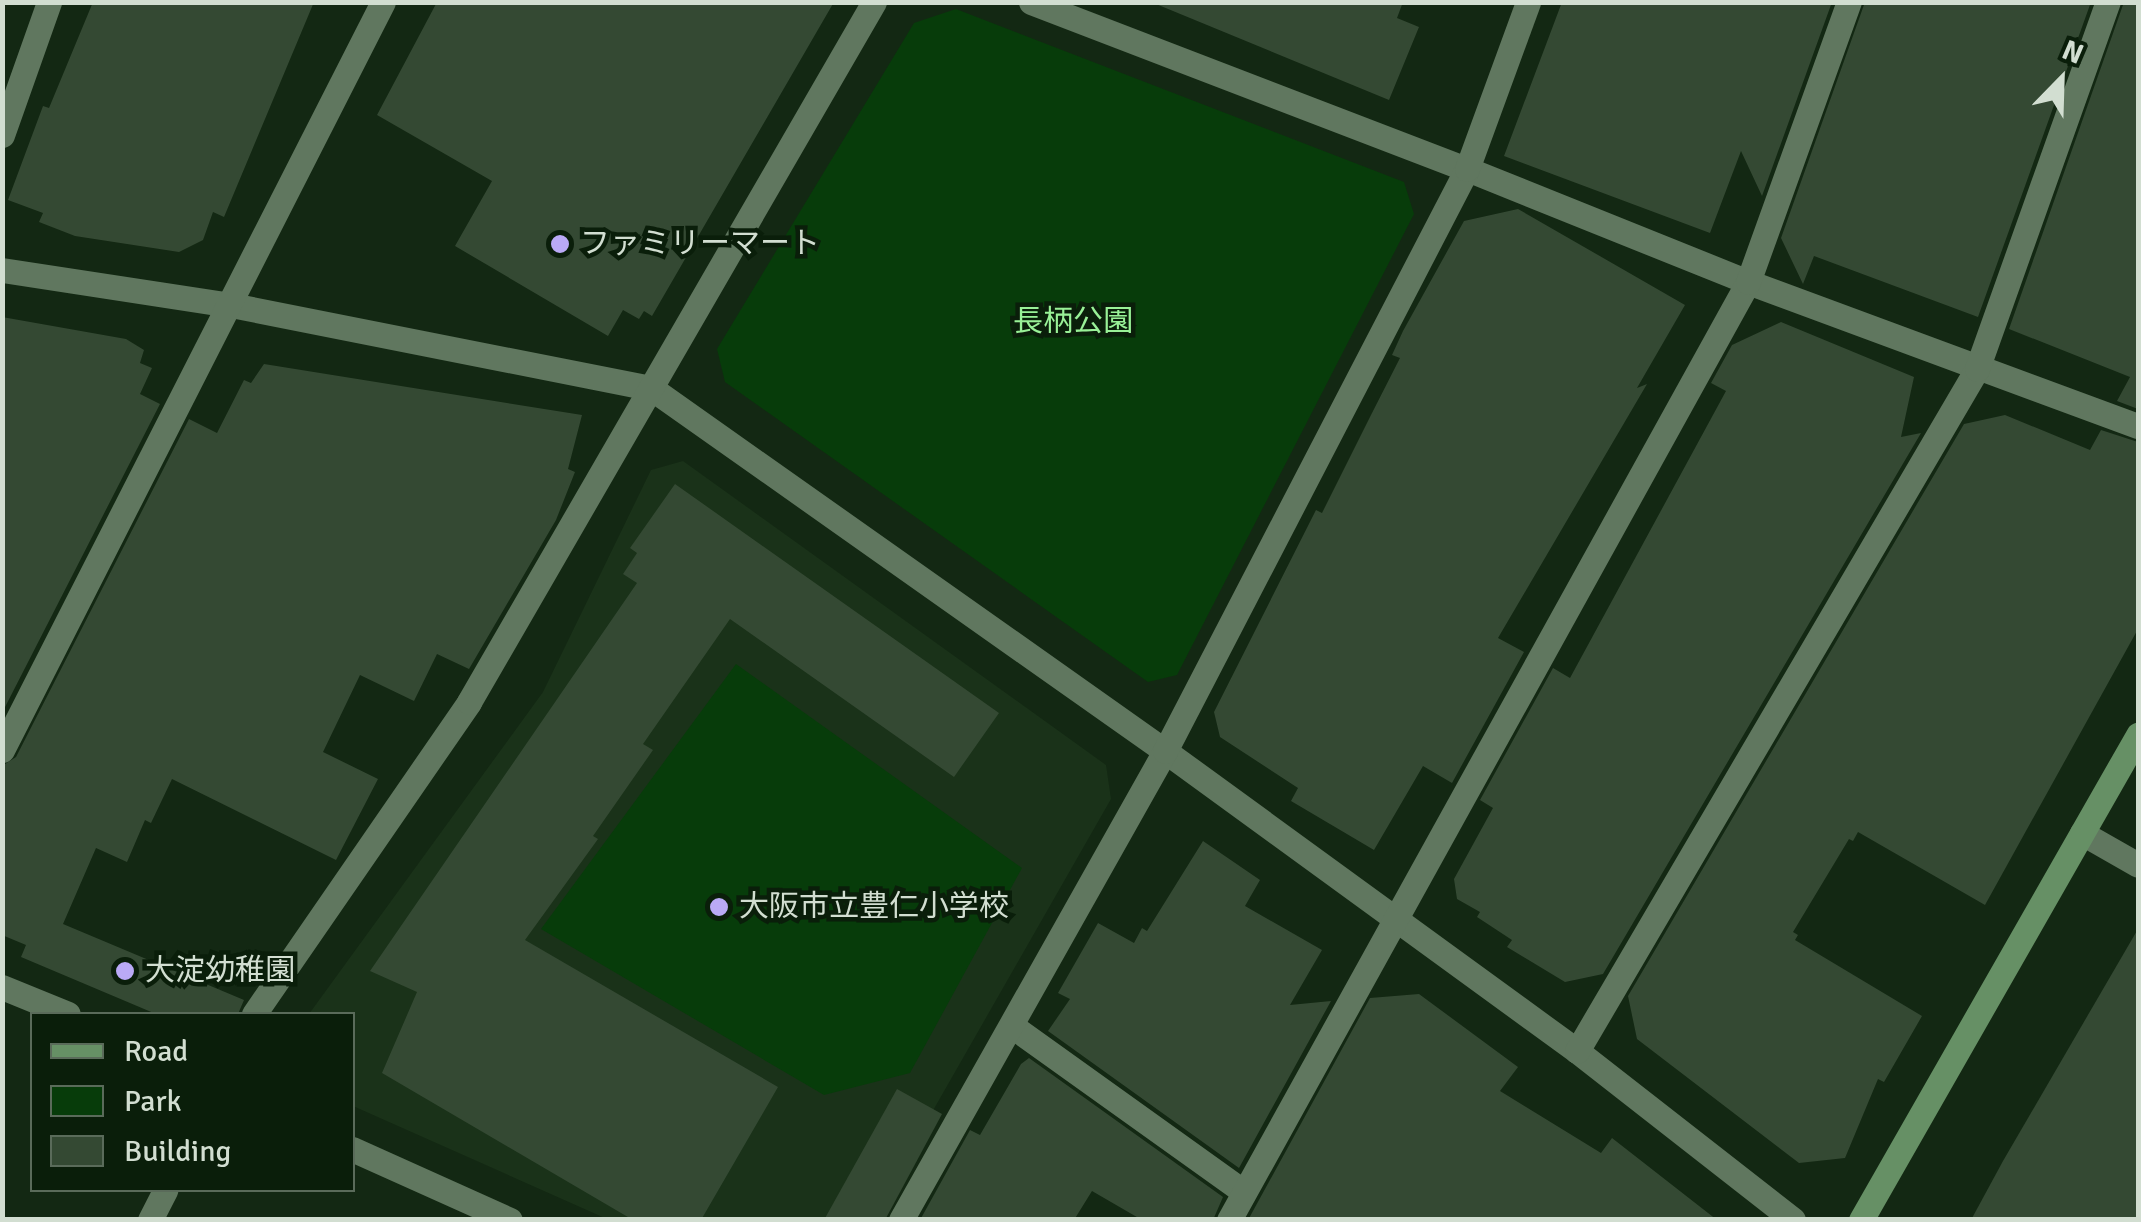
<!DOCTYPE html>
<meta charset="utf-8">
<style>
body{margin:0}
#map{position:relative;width:2141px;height:1222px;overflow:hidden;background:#132813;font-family:Signika,"Noto Sans JP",sans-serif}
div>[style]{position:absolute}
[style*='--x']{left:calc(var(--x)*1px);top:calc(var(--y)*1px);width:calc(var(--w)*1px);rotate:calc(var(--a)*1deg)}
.built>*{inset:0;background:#1a3219}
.green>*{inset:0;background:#073c0a}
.building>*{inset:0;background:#344933}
.lane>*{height:25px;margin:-12.5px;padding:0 12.5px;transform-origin:12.5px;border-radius:12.5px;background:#60775f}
.street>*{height:25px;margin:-12.5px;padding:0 12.5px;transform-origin:12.5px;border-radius:12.5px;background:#60775f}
.secondary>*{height:25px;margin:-12.5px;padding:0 12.5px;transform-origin:12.5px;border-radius:12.5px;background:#669065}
.dots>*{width:28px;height:28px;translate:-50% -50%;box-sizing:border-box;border:5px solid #0a1e0a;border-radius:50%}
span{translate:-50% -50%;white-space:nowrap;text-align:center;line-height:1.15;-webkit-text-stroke:9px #0a1e0a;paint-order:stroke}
.poi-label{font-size:30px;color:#d2ded1}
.left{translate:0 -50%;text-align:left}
.park-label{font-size:30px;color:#99f197}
.frame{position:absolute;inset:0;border:5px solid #d2ded1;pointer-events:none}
.legend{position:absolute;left:30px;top:1012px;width:325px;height:180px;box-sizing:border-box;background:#0a1e0a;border:2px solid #5a6b5a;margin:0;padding:12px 18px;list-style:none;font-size:30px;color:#d2ded1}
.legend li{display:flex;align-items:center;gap:20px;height:50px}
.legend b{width:50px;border:2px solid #5a6b5a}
.north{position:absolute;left:2011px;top:30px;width:100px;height:100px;-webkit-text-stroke:8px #0a1e0a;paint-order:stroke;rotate:23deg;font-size:28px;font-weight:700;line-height:40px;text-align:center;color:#d2ded1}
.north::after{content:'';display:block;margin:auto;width:35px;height:45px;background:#d2ded1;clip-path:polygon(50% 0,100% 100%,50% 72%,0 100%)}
</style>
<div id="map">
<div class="built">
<div style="clip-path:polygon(683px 461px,1106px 765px,1111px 799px,871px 1219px,607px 1219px,353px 1106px,352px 1014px,309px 1014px,543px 692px,651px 470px)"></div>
</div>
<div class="green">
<div style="clip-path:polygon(956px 9px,1404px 182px,1414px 214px,1177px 675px,1148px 682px,725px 382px,717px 349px,914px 23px)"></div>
<div style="clip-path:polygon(736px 664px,1022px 868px,910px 1073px,824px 1095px,541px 929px)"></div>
</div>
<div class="building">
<div style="clip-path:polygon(93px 2px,314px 2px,224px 217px,213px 212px,203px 240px,179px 252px,75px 236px,39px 222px,43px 213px,8px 200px,43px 106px,49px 108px)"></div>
<div style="clip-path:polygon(437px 2px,834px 2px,652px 316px,644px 311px,639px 319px,623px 310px,608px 336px,455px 246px,492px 181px,377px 115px)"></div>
<div style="clip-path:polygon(1403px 2px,1397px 18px,1419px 27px,1389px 100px,1156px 4px)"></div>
<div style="clip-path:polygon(1562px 2px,1832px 2px,1762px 196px,1741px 151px,1710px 233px,1504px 156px)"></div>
<div style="clip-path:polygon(1865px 2px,2091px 2px,1978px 317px,1814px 256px,1803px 284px,1781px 238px)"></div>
<div style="clip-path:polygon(2124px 2px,2138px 2px,2138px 409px,2117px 401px,2130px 377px,2009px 329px)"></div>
<div style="clip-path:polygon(1518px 209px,1685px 305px,1637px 388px,1647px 384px,1498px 638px,1524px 652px,1452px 783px,1423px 766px,1374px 850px,1291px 801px,1298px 788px,1220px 737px,1214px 712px,1316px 510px,1322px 513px,1372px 413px,1400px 358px,1392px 355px,1403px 331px,1464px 221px)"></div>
<div style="clip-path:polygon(2px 317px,126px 339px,144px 350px,140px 363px,152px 368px,140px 394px,160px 404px,2px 713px)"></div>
<div style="clip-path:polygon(1781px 322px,1914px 377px,1901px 437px,1921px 433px,1603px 974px,1565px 982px,1507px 947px,1512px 940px,1477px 917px,1480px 912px,1457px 899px,1454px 879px,1493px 808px,1480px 800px,1553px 668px,1570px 678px,1726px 391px,1711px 383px,1732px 345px)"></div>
<div style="clip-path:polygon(264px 364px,582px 415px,568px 469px,575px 472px,556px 520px,469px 669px,437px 654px,414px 701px,360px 675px,323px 752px,378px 779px,336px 860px,172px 779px,151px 823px,145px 820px,127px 862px,96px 848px,63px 924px,244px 1000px,238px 1014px,156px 1014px,21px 957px,26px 945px,2px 935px,2px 766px,16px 757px,189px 419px,217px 433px,244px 380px,251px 383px)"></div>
<div style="clip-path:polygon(2005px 415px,2090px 450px,2101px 430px,2138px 442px,2138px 629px,1985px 905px,1858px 832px,1853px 841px,1849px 839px,1793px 932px,1798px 935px,1795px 940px,1922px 1016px,1884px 1082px,1878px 1079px,1845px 1158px,1799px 1163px,1637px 1039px,1628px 996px,1964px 424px)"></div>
<div style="clip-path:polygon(675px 484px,999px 713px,954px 777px,730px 619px,643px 744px,653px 750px,593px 836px,598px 839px,525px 940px,778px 1087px,701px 1220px,633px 1220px,382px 1073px,417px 992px,370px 971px,637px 583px,623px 574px,637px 553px,630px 548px)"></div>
<div style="clip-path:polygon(1203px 841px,1260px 880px,1245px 906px,1322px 950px,1290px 1005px,1331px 1001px,1239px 1168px,1048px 1031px,1070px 999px,1058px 993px,1098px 923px,1134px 943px,1142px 928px,1147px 931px)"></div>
<div style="clip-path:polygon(2138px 929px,2138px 1220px,1971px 1220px,2003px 1161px)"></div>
<div style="clip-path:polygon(1419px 994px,1518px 1067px,1500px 1091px,1601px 1153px,1612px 1138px,1717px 1220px,1248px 1220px,1370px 998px)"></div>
<div style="clip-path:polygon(1029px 1058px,1223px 1197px,1213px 1220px,1142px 1220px,1092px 1191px,1074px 1220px,920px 1220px,970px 1130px,980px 1135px,1021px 1064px)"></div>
<div style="clip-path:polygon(897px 1089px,942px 1114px,885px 1220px,824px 1220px)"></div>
</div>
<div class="lane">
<div style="--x:2082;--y:833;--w:64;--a:29.7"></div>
</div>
<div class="street">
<div style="--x:1031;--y:2;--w:467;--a:21"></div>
<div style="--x:1467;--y:169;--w:303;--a:21.9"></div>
<div style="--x:1748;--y:282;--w:416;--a:20.3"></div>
<div style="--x:2;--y:135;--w:141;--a:-70.5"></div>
<div style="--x:2;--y:270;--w:232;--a:8.7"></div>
<div style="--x:231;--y:305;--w:428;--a:11.2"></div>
<div style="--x:651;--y:388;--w:629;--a:35.23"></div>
<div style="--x:1165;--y:751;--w:510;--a:36.06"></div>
<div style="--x:1577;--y:1051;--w:274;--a:38"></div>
<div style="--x:2;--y:750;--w:839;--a:-63.01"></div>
<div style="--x:2;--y:987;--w:71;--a:22.2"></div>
<div style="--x:254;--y:1014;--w:379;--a:-55.4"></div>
<div style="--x:469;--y:702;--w:809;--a:-59.95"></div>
<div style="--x:1012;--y:1026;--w:285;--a:35.6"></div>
<div style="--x:1577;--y:1051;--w:791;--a:-59.61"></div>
<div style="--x:1977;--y:369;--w:390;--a:-70.4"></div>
<div style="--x:352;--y:1149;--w:173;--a:24.2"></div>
<div style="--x:150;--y:1220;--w:34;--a:-63"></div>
<div style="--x:901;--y:1220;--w:538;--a:-60.62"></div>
<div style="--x:1165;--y:751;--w:656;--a:-62.58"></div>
<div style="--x:1467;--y:169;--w:178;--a:-69.9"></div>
<div style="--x:1229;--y:1220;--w:1072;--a:-61.04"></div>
<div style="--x:1748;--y:282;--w:298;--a:-70.2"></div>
</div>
<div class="secondary">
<div style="--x:1861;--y:1220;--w:559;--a:-60.27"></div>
</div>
<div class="dots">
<div style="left:560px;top:244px;background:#baaaf6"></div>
<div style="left:719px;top:907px;background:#baaaf6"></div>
<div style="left:125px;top:971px;background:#baaaf6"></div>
</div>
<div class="poi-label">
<span class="left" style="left:580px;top:244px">ファミリーマート</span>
<span class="left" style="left:739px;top:907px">大阪市立豊仁小学校</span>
<span class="left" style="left:145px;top:971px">大淀幼稚園</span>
</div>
<div class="park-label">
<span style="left:1073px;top:322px">長柄公園</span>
</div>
<div class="frame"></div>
<ul class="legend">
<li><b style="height:12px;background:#669065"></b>Road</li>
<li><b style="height:28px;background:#073c0a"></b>Park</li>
<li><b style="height:28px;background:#344933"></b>Building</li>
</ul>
<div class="north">N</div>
</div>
